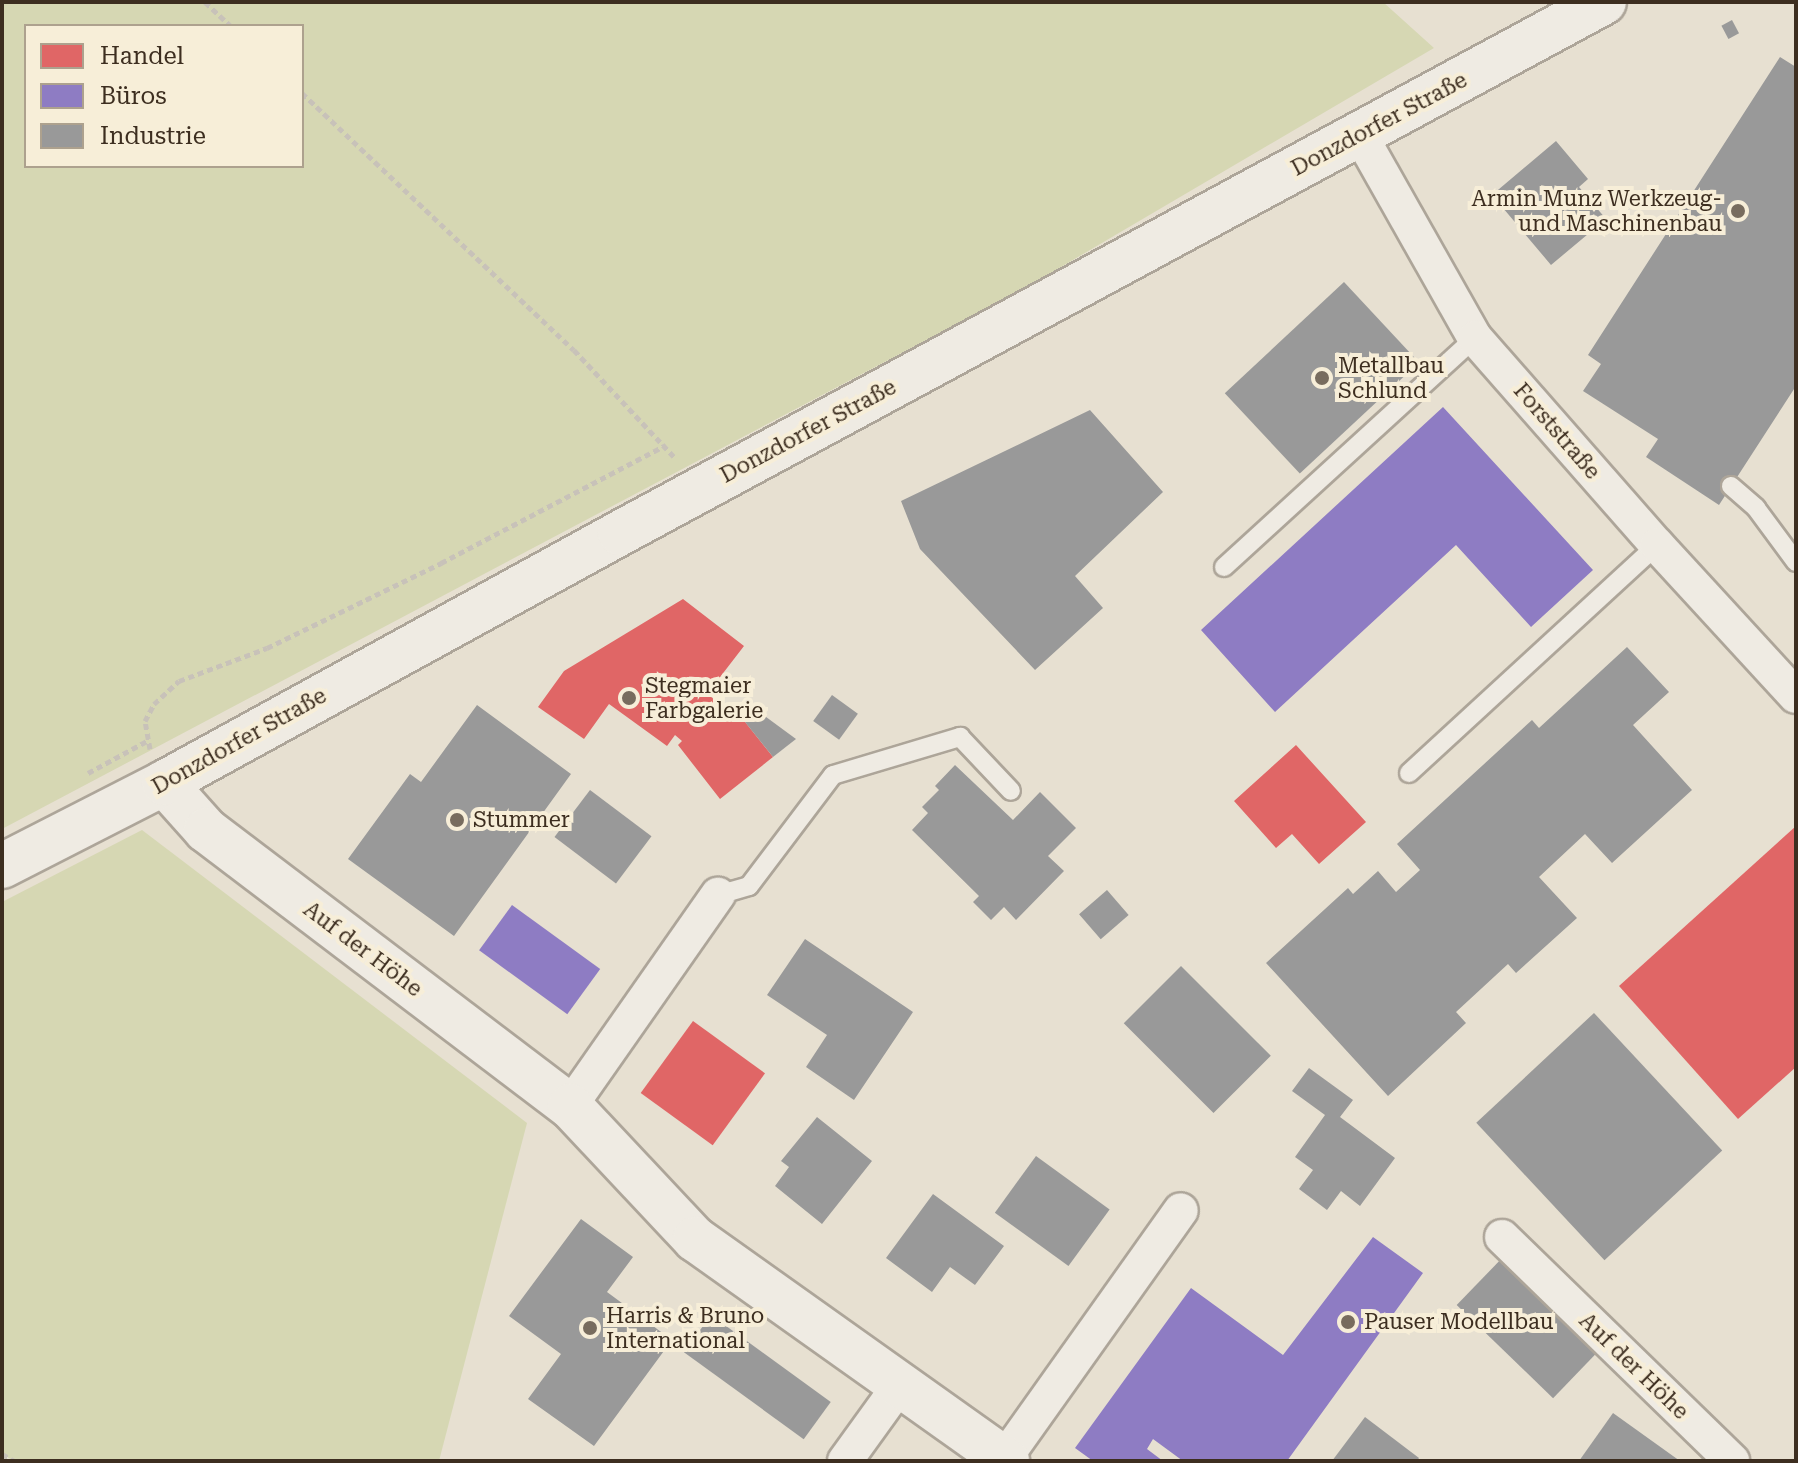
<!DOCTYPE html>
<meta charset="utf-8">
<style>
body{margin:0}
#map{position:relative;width:1798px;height:1463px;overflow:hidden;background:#e7e0d1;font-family:"Roboto Serif",serif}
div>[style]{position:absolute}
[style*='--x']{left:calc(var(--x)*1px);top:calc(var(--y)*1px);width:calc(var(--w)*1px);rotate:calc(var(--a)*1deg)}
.green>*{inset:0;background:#d6d7b3}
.shops>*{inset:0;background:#e06666;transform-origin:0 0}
.offices>*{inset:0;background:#8e7cc3;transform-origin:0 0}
.industry>*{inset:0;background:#999;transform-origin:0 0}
.path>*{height:5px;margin-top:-2.5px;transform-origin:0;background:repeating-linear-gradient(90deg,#c8c2b9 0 6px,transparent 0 10px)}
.roads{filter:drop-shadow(2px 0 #ada599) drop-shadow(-2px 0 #ada599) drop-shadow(0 2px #ada599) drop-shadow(0 -2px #ada599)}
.service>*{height:18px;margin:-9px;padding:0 9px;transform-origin:9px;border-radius:9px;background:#efebe3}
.minor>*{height:34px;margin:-17px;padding:0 17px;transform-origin:17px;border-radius:17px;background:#efebe3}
.tertiary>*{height:44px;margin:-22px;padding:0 22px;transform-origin:22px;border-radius:22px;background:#efebe3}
.secondary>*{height:44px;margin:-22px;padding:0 22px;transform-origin:22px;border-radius:22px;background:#efebe3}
.dots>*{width:22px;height:22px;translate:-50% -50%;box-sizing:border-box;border:4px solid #f7eed8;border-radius:50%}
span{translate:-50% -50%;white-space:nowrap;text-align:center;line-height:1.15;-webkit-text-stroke:8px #f7eed8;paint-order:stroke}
.street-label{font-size:22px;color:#3d2e20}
.poi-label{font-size:22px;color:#3d2e20}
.right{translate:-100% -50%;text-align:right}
.left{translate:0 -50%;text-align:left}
.frame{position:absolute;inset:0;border:4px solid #3d2e20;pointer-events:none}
.legend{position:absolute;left:24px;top:24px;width:280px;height:144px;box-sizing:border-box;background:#f7eed8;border:2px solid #ada18e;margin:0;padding:10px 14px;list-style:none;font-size:24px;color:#3d2e20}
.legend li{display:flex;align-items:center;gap:16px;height:40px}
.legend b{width:40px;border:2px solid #ada18e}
</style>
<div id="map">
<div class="green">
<div style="clip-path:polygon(evenodd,2px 2px,1383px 2px,1434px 48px,1032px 284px,2px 829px,2px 2px,26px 26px,302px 26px,302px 166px,26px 166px,26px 26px)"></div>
<div style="clip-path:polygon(142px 830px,527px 1123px,439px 1461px,14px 1461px,2px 1454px,2px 902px)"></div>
</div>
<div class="shops">
<div style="clip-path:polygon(683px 599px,744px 646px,707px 694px,725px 707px,730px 703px,773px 757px,720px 799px,678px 745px,682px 741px,675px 735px,667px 746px,609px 704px,584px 739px,538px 707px,564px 671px)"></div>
<div style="clip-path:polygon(1296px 745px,1366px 822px,1319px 864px,1292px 834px,1276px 848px,1234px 801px)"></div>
<div style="clip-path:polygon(1796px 826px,1796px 1067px,1738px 1119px,1619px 986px)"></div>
<div style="left:693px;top:1021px;width:89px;height:89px;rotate:36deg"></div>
</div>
<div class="offices">
<div style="clip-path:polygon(1443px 407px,1593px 570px,1531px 627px,1456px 545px,1275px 712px,1201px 630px)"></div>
<div style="left:512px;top:905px;width:109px;height:56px;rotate:36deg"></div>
<div style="clip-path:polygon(1373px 1237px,1423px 1273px,1287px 1461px,1183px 1461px,1153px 1439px,1147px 1449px,1163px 1461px,1093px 1461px,1075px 1448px,1191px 1288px,1283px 1355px)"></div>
</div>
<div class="industry">
<div style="left:1732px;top:20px;width:15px;height:12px;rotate:62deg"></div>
<div style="clip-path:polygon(1780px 57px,1796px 67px,1796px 386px,1719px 505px,1646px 457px,1658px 439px,1583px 391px,1601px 364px,1588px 355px)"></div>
<div style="clip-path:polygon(1556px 141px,1588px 179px,1579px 187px,1606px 219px,1551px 265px,1492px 195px)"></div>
<div style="left:1344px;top:282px;width:110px;height:163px;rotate:47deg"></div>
<div style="clip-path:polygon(1090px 410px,1163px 492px,1075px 576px,1103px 608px,1035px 670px,920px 549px,901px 501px)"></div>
<div style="clip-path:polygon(1627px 647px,1669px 692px,1633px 725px,1692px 790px,1612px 863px,1585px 834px,1539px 877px,1577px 918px,1516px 973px,1508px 964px,1456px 1012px,1466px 1023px,1388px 1096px,1266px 963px,1348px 888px,1353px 894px,1378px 871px,1396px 892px,1420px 870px,1397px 844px,1532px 720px,1539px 728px)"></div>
<div style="left:832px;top:695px;width:32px;height:32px;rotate:36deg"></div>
<div style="clip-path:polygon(477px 705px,571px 774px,454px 936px,348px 859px,410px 774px,421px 782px)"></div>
<div style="clip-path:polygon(758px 711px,796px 739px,773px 757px,745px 722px)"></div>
<div style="clip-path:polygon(955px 765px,1013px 820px,1040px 792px,1076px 828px,1048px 856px,1064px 871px,1016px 920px,1004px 907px,991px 920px,973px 902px,979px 896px,912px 830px,928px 813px,922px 807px,939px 790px,935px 786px)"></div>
<div style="left:590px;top:790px;width:77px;height:59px;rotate:37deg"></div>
<div style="left:1107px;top:890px;width:33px;height:37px;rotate:49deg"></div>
<div style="clip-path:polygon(805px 939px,913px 1012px,854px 1100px,806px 1067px,827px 1035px,767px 995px)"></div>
<div style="left:1181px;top:966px;width:127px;height:81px;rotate:45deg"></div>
<div style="left:1594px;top:1013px;width:188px;height:161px;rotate:47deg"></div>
<div style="clip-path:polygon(1309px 1068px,1353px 1100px,1340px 1117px,1395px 1158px,1360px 1206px,1341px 1191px,1327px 1210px,1299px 1189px,1313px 1170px,1295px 1157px,1325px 1115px,1292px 1091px)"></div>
<div style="clip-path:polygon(817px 1117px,872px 1161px,822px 1224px,775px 1186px,789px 1167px,781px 1161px)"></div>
<div style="left:1036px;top:1156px;width:91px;height:70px;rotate:36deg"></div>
<div style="clip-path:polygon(933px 1194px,1004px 1246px,975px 1285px,950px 1267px,932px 1292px,886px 1258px)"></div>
<div style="clip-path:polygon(581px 1219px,633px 1257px,607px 1292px,672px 1340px,594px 1446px,528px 1399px,561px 1354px,509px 1316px)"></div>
<div style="left:1506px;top:1254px;width:134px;height:71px;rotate:44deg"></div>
<div style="left:711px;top:1315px;width:148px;height:46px;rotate:36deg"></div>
<div style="clip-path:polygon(1613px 1413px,1680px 1461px,1579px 1461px)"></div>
<div style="clip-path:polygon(1365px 1417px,1419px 1458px,1417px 1461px,1332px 1461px)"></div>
</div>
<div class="path">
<div style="--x:205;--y:2;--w:35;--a:43"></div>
<div style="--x:302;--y:93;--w:374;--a:43.4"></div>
<div style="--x:574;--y:350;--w:148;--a:46.9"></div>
<div style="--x:150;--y:749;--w:28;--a:-100"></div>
<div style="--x:145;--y:721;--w:19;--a:-62"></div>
<div style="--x:154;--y:704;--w:34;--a:-43"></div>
<div style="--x:179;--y:681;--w:94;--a:-20.6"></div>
<div style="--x:267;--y:648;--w:194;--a:-26"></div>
<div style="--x:441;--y:563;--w:254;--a:-27.7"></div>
<div style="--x:88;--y:773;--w:67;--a:-28.5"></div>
<div style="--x:2;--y:1454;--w:14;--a:30"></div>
</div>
<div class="roads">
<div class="service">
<div style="--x:1731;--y:486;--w:33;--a:41"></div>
<div style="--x:1756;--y:508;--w:67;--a:53.5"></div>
<div style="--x:1224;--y:567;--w:340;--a:-42.4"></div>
<div style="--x:1409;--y:773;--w:337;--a:-42.6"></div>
<div style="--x:718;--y:895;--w:32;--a:-16"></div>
<div style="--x:749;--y:886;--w:139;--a:-52.9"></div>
<div style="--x:833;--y:775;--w:133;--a:-16.7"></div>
<div style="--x:960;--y:737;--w:74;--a:46.6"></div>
</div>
<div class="minor">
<div style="--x:1360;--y:135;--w:233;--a:60.5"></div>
<div style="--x:1475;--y:338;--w:276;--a:48.7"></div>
<div style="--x:1657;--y:545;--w:205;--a:47.4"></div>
<div style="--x:570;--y:1106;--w:258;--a:-55"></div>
<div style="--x:1502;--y:1237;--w:321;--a:44.2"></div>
<div style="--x:1004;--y:1459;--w:305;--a:-54.6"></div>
<div style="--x:845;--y:1461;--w:92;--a:-54.2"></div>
</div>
<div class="tertiary">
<div style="--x:164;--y:783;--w:63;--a:48.2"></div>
<div style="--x:206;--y:830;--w:457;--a:37.2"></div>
<div style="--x:570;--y:1106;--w:183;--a:46.8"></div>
<div style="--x:695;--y:1239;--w:383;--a:35.4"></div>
</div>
<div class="secondary">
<div style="--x:2;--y:866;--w:182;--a:-27.1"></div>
<div style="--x:164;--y:783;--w:520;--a:-28.73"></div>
<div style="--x:620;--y:533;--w:1118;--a:-28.35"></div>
</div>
</div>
<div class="dots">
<div style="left:1738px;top:211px;background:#786c5e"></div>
<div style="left:1322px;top:378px;background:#786c5e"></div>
<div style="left:629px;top:698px;background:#786c5e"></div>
<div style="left:457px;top:820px;background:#786c5e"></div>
<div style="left:1348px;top:1322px;background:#786c5e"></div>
<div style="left:590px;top:1328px;background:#786c5e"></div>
</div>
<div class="street-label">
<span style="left:1379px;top:124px;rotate:-28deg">Donzdorfer Straße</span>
<span style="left:808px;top:431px;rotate:-28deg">Donzdorfer Straße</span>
<span style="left:1557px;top:431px;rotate:49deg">Forststraße</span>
<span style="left:239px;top:741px;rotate:-29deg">Donzdorfer Straße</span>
<span style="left:363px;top:949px;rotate:37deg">Auf der Höhe</span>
<span style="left:1634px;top:1366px;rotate:44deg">Auf der Höhe</span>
</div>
<div class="poi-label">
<span class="right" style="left:1722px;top:211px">Armin Munz Werkzeug-<br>und Maschinenbau</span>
<span class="left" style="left:1338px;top:378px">Metallbau<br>Schlund</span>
<span class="left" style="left:645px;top:698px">Stegmaier<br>Farbgalerie</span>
<span class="left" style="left:473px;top:820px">Stummer</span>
<span class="left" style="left:606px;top:1328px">Harris &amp; Bruno<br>International</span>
<span class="left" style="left:1364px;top:1322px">Pauser Modellbau</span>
</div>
<div class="frame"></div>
<ul class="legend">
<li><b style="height:22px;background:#e06666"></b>Handel</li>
<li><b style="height:22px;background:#8e7cc3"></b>Büros</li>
<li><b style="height:22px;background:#999"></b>Industrie</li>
</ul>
</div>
